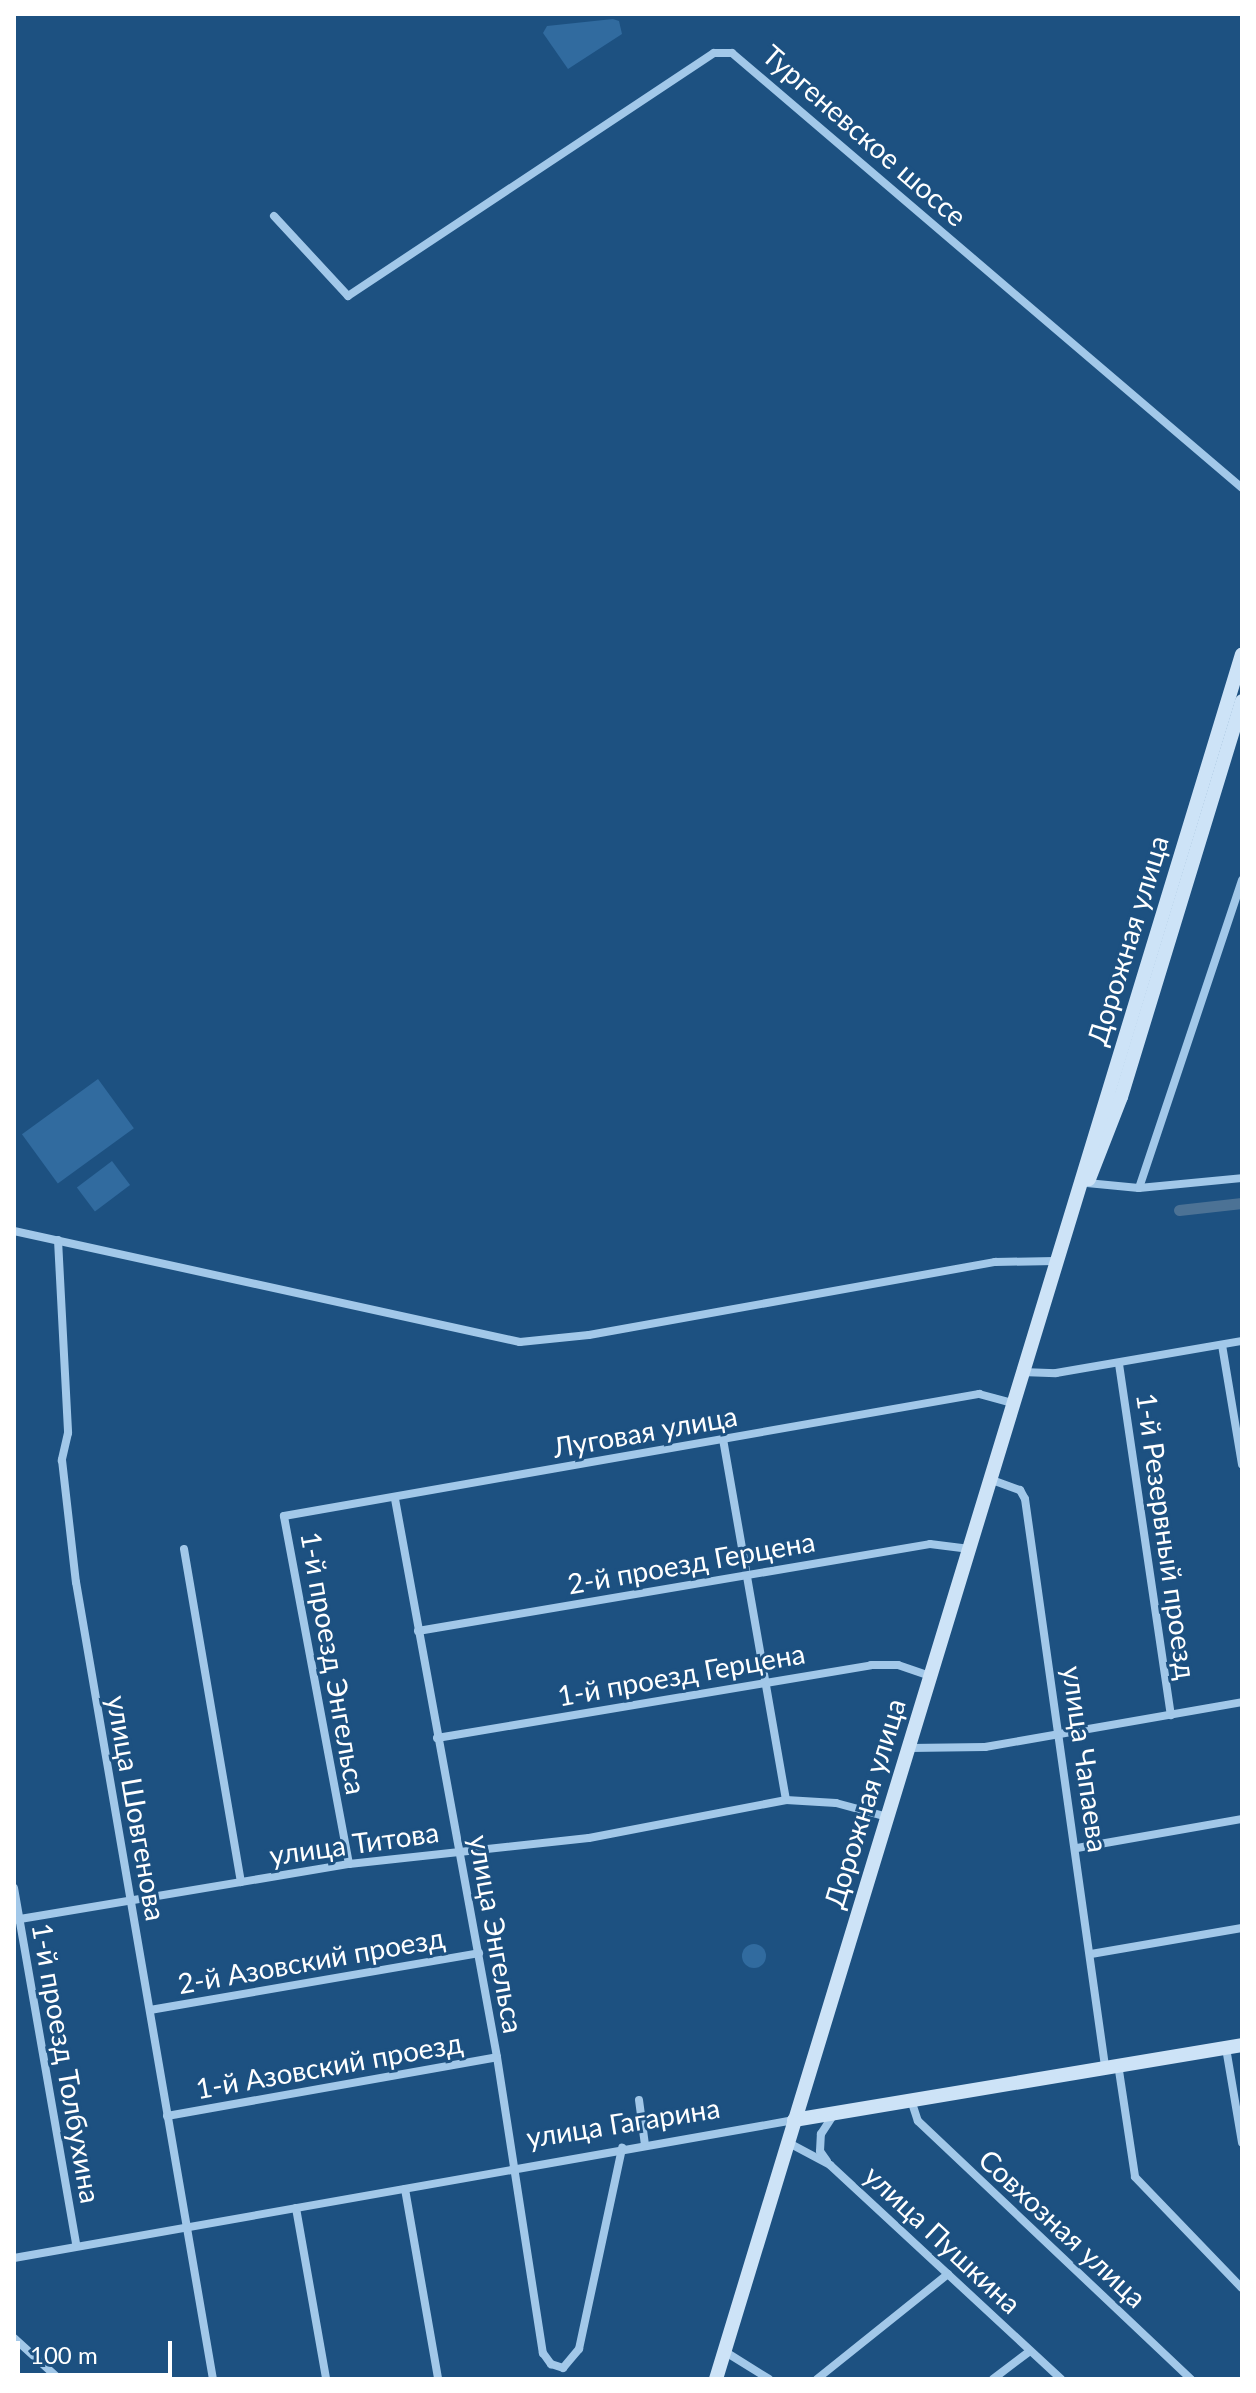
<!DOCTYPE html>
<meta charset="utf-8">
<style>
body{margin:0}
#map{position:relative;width:1256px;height:2393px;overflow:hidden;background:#1d5181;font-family:Lato,sans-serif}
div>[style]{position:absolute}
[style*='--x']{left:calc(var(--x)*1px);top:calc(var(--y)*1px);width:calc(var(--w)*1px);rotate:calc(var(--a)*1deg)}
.green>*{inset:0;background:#316b9f;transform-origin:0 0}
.round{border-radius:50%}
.canal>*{height:11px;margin:-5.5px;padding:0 5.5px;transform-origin:5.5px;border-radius:5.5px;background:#4c7295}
.street>*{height:8px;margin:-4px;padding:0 4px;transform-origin:4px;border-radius:4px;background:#a2c8e9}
.secondary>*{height:14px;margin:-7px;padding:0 7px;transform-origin:7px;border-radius:7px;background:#cde3f7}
span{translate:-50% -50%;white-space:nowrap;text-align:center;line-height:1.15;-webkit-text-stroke:6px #1d5181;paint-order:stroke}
.street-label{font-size:28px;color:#fff}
.frame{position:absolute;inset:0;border:16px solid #fff;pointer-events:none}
.scale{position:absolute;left:16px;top:2341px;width:156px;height:36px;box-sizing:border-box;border:4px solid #fff;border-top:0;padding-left:10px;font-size:24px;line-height:28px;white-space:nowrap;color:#fff;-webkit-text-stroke:6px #1d5181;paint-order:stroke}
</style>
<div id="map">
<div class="green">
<div style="clip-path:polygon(613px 19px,619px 21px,622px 34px,568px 69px,543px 33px,547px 26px)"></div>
<div style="left:98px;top:1079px;width:61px;height:94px;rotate:54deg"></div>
<div style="left:112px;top:1161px;width:30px;height:44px;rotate:53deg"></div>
<div class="round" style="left:742px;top:1944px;width:24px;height:24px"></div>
</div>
<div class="canal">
<div style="--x:1179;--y:1210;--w:63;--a:-6.3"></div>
</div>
<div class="street">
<div style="--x:274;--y:216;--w:109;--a:47.2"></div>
<div style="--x:348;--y:296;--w:439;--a:-33.6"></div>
<div style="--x:714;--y:53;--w:18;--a:0"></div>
<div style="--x:732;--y:53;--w:670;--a:40.46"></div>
<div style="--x:1087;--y:1183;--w:52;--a:5.5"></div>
<div style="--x:1139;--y:1188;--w:103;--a:-5.5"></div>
<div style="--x:1139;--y:1188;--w:325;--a:-71.5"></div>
<div style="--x:14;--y:1231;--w:518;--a:12.37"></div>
<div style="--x:520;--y:1342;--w:69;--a:-5.8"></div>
<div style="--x:589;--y:1335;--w:413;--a:-10.2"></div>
<div style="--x:995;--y:1262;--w:60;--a:-1"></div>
<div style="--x:58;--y:1240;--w:193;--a:87"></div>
<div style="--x:68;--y:1433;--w:28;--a:103"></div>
<div style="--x:62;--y:1460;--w:123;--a:83.5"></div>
<div style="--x:76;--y:1582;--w:809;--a:80.25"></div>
<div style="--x:1222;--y:1345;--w:121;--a:80.5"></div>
<div style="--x:1119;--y:1364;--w:355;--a:81.6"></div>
<div style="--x:1022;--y:1372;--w:34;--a:2"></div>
<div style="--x:1056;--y:1373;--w:189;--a:-9.8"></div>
<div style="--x:723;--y:1439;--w:366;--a:80.1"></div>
<div style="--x:992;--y:1480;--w:30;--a:20"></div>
<div style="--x:1020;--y:1490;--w:10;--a:61"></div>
<div style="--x:1025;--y:1499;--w:573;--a:81.97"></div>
<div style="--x:395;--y:1499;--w:567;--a:79.64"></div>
<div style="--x:497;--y:2057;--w:300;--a:81.2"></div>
<div style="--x:543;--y:2353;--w:14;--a:54"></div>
<div style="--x:551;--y:2364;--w:13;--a:18"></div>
<div style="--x:563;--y:2368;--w:25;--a:-50"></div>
<div style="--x:579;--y:2349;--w:206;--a:-77.9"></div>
<div style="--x:184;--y:1549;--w:338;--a:80.3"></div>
<div style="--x:418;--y:1631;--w:519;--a:-9.64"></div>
<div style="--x:930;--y:1544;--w:40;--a:7.1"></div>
<div style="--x:437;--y:1738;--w:440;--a:-9.5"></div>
<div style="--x:871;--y:1665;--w:27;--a:0"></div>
<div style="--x:898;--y:1665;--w:34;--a:19"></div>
<div style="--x:910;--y:1748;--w:75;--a:-0.8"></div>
<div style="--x:985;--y:1747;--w:261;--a:-9.9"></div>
<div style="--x:1077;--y:1848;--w:168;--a:-10"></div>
<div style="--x:349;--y:1864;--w:354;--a:-100.6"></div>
<div style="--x:284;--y:1516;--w:706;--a:-9.96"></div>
<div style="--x:979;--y:1394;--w:35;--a:15"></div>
<div style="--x:14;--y:1888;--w:362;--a:80.1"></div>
<div style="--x:14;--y:1920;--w:340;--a:-9.5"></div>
<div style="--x:349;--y:1864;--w:241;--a:-6.2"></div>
<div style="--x:589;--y:1838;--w:201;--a:-10.9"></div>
<div style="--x:786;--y:1800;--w:50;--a:3.4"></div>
<div style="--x:836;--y:1803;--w:54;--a:15.1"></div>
<div style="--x:1091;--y:1954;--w:153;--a:-9.8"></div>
<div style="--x:150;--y:2010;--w:334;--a:-9.8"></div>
<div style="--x:1226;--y:2048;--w:96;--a:80.4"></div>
<div style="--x:1118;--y:2064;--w:114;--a:81.4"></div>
<div style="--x:1135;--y:2177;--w:154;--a:46.1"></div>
<div style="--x:639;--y:2100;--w:45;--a:82.4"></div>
<div style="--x:912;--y:2103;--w:19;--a:72"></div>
<div style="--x:918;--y:2121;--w:376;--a:43.4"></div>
<div style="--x:167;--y:2116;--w:335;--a:-10.1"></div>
<div style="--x:787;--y:2142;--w:49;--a:28.1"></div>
<div style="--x:830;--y:2165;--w:315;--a:42.8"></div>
<div style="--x:827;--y:2161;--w:12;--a:-125"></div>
<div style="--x:820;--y:2151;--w:17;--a:-87"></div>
<div style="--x:821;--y:2134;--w:20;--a:-57"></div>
<div style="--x:405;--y:2189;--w:193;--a:80.1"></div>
<div style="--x:296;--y:2208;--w:174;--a:80"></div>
<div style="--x:14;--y:2258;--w:792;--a:-10.03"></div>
<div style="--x:14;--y:2338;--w:61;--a:42.3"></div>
<div style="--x:724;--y:2351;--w:53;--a:31.9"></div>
<div style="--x:817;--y:2379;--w:168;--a:-38.7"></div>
<div style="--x:993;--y:2379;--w:46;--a:-37.1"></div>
</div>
<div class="secondary">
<div style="--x:1089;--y:1179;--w:88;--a:-68.7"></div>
<div style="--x:1121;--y:1097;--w:414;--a:-73"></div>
<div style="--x:794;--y:2120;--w:454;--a:-9.5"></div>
<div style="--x:716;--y:2379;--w:1803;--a:-73.04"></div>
</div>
<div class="street-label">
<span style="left:865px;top:135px;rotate:41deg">Тургеневское шоссе</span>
<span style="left:1127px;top:940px;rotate:-73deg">Дорожная улица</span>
<span style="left:645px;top:1431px;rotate:-10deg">Луговая улица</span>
<span style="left:1167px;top:1536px;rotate:82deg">1-й Резервный проезд</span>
<span style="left:691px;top:1562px;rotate:-10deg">2-й проезд Герцена</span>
<span style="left:334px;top:1663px;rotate:80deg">1-й проезд Энгельса</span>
<span style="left:681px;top:1674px;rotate:-10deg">1-й проезд Герцена</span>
<span style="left:1086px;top:1759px;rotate:82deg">улица Чапаева</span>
<span style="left:864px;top:1803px;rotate:-73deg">Дорожная улица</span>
<span style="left:137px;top:1808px;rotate:80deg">улица Шовгенова</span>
<span style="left:354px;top:1843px;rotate:-8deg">улица Титова</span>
<span style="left:497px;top:1934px;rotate:80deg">улица Энгельса</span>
<span style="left:311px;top:1960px;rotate:-10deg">2-й Азовский проезд</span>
<span style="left:67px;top:2063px;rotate:80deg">1-й проезд Толбухина</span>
<span style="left:329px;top:2065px;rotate:-10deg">1-й Азовский проезд</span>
<span style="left:623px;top:2122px;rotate:-9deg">улица Гагарина</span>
<span style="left:1063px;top:2228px;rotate:43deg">Совхозная улица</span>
<span style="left:943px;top:2239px;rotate:43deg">улица Пушкина</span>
</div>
<div class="frame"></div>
<div class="scale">100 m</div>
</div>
